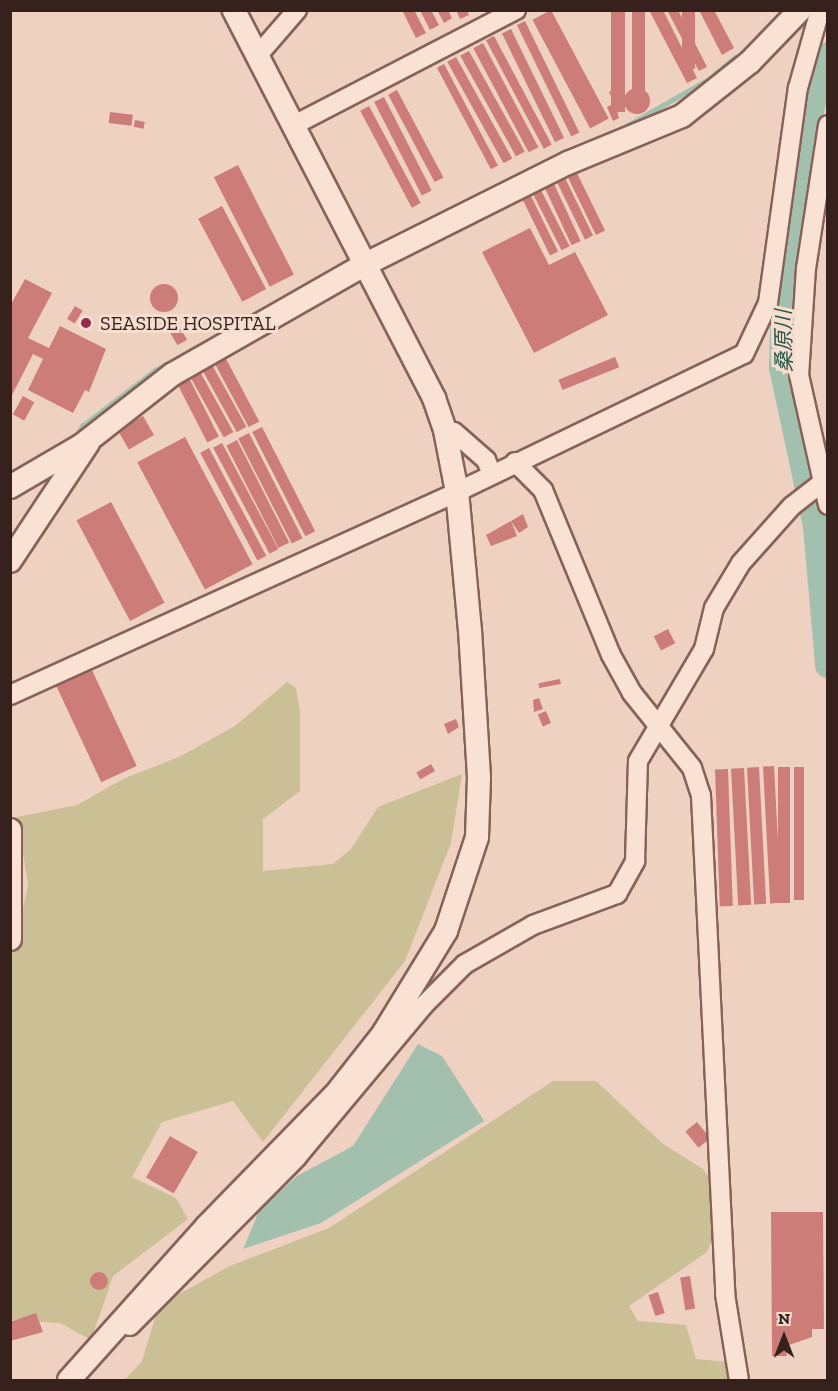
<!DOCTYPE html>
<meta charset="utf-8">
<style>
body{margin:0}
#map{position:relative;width:838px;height:1391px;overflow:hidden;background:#eed1c1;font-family:"Zilla Slab","Noto Sans JP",serif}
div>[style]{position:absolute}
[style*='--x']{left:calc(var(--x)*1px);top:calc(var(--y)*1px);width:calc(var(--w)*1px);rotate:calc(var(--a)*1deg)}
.green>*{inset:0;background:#cbbf95}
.water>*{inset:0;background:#a3c0ae}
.stream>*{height:4.5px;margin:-2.25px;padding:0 2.25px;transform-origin:2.25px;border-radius:2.25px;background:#a3c0ae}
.river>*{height:27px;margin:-13.5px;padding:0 13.5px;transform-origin:13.5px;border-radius:13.5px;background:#a3c0ae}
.building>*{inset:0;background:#cc7d77;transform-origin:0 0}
.round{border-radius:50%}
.roads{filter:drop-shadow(2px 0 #876259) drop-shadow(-2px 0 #876259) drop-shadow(0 2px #876259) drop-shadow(0 -2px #876259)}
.minor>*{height:18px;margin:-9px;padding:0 9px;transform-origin:9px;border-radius:9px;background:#f9e1d4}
.tertiary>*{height:22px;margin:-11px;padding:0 11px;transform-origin:11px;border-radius:11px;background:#f9e1d4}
.dots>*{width:16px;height:16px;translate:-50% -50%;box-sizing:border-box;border:3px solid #f5ded0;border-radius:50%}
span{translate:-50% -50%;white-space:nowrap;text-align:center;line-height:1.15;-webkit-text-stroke:6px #f5ded0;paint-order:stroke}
.poi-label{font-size:20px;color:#36211d}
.left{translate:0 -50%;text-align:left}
.water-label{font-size:21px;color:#2c5645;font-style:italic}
.frame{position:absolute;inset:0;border:12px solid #36211d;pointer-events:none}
.north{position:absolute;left:754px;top:1307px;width:60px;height:60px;-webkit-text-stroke:4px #f5ded0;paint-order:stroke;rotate:0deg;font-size:16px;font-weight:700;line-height:24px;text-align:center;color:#36211d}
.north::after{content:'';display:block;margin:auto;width:21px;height:27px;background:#36211d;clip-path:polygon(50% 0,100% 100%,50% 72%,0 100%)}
</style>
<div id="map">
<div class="green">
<div style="clip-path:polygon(287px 682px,296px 688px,300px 712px,300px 791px,263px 819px,263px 871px,333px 864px,351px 849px,378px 807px,462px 774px,451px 843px,405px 961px,263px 1142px,233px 1101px,162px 1122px,132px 1177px,176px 1198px,188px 1219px,113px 1276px,91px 1340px,60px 1323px,11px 1320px,10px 935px,21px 918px,28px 884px,17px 817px,77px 805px,123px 779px,179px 757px,235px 726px)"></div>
<div style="clip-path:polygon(553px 1081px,596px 1081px,663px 1144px,703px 1169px,715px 1188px,715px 1233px,707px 1252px,629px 1306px,638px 1321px,686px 1325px,696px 1359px,728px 1362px,731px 1380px,125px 1380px,142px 1361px,159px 1305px,230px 1266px,329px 1228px)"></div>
</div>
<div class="water">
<div style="clip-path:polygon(418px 1044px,442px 1056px,484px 1121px,321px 1223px,243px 1249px,260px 1209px,297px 1176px,353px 1146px)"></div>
</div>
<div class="stream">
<div style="--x:799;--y:27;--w:18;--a:-45"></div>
<div style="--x:619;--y:130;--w:103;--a:-29.5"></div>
<div style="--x:709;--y:79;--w:34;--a:-40"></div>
<div style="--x:735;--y:57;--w:9;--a:-6"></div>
<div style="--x:76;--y:437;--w:13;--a:-61"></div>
<div style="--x:82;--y:426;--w:91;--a:-37.4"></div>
<div style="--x:154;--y:371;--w:41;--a:-29.1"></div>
</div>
<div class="river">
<div style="--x:828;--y:55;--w:53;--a:108.8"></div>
<div style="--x:811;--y:105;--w:62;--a:98.4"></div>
<div style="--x:802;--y:166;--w:130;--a:97.9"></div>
<div style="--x:784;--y:295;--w:72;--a:91.6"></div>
<div style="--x:782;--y:367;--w:163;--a:77.9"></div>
<div style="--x:816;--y:526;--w:139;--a:85"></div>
</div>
<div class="building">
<div style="clip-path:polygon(402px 10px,414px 10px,426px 33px,416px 38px)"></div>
<div style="clip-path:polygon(420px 10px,431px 10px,439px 25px,430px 30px)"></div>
<div style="clip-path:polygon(437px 10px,448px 10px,452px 18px,444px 23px)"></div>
<div style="clip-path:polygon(456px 10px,467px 10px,469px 15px,460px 19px)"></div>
<div style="left:551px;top:10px;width:123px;height:21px;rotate:62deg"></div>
<div style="left:611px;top:10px;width:14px;height:102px"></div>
<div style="left:632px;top:10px;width:13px;height:90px"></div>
<div style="clip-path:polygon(649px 10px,663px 10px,697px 78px,687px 83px)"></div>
<div style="clip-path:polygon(667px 10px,678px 10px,707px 67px,699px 71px)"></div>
<div style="left:682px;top:10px;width:13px;height:59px"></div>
<div style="clip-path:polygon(699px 10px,714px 10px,734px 48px,722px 55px)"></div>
<div style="left:525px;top:21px;width:124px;height:9px;rotate:64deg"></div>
<div style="left:511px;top:29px;width:121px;height:10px;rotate:64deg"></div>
<div style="left:494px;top:36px;width:123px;height:9px;rotate:62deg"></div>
<div style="left:483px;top:43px;width:118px;height:11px;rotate:62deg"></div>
<div style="left:469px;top:51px;width:115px;height:10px;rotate:61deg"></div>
<div style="left:456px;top:57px;width:116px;height:10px;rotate:61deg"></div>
<div style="left:444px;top:64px;width:115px;height:8px;rotate:62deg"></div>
<div class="round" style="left:624px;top:88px;width:26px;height:26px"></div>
<div style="clip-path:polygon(614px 89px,620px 99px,614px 102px,609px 92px)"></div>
<div style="left:397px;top:90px;width:99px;height:10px;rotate:62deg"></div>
<div style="left:384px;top:97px;width:105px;height:11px;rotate:63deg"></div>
<div style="clip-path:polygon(615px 103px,619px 118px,613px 121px,607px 107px)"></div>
<div style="left:369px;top:106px;width:110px;height:10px;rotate:62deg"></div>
<div style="left:110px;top:112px;width:23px;height:11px;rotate:7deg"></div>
<div style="left:135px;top:120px;width:10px;height:7px;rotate:11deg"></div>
<div style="left:238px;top:165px;width:123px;height:27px;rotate:63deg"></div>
<div style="left:577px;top:173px;width:64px;height:10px;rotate:64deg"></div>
<div style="left:565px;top:178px;width:64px;height:9px;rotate:64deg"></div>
<div style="left:554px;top:184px;width:63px;height:10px;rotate:65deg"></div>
<div style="left:541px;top:190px;width:63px;height:9px;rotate:63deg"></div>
<div style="left:530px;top:194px;width:64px;height:9px;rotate:64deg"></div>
<div style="left:222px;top:206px;width:94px;height:27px;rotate:62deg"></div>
<div style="clip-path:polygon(530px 228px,549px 265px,575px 252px,608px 315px,534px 353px,482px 252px)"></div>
<div style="clip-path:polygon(25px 279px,52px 293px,28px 338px,49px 348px,60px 326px,106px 349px,89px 392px,85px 390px,73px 413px,28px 390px,43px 359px,33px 354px,10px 399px,10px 306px)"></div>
<div class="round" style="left:150px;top:284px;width:28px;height:28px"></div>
<div style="left:75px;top:306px;width:9px;height:15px;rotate:32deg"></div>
<div style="left:179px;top:326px;width:16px;height:11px;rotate:60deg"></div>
<div style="left:225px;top:357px;width:73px;height:12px;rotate:62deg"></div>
<div style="left:615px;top:357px;width:11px;height:61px;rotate:68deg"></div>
<div style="left:211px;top:363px;width:73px;height:11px;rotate:61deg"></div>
<div style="left:199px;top:370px;width:71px;height:11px;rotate:61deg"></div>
<div style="left:188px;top:376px;width:68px;height:13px;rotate:63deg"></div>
<div style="left:23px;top:396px;width:13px;height:21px;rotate:29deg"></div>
<div style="left:143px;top:416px;width:22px;height:29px;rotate:60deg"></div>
<div style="left:262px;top:427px;width:117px;height:11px;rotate:63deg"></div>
<div style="left:249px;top:433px;width:118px;height:12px;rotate:63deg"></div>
<div style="left:185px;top:437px;width:144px;height:54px;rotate:62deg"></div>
<div style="left:237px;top:440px;width:115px;height:12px;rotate:63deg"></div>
<div style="left:222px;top:443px;width:120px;height:10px;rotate:62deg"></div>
<div style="left:209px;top:448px;width:122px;height:10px;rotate:62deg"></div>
<div style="left:111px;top:502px;width:114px;height:39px;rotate:62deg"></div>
<div style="clip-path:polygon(523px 514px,528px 527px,519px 533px,511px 521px)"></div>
<div style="clip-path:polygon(511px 521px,517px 536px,491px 546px,486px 535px)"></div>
<div style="left:668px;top:629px;width:16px;height:16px;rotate:63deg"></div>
<div style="left:91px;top:668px;width:108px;height:39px;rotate:65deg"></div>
<div style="left:560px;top:679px;width:5px;height:22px;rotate:79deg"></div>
<div style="clip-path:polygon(539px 698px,543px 709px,534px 712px,533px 700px)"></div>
<div style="left:546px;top:711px;width:13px;height:9px;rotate:67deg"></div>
<div style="clip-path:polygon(456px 719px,459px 727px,448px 734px,444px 724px)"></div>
<div style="left:431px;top:764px;width:8px;height:17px;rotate:60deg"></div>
<div style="left:774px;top:766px;width:137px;height:11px;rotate:87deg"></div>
<div style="left:759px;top:767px;width:137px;height:12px;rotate:87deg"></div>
<div style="left:778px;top:767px;width:12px;height:136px"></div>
<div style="left:794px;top:767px;width:10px;height:133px"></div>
<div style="left:744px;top:768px;width:137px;height:13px;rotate:87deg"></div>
<div style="left:728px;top:769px;width:137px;height:13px;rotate:88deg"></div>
<div style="left:697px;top:1122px;width:21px;height:15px;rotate:51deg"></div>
<div style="left:170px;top:1136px;width:32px;height:48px;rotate:30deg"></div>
<div style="clip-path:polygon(771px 1212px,823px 1212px,824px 1329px,812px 1329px,812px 1337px,786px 1346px,787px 1356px,772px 1356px)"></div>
<div class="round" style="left:90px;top:1272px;width:18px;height:18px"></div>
<div style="left:690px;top:1276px;width:33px;height:10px;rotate:81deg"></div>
<div style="left:658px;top:1292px;width:22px;height:10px;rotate:72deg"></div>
<div style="clip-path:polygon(36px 1313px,43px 1332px,10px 1341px,10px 1322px)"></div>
</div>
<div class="roads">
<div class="minor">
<div style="--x:258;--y:55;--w:60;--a:-49.1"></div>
<div style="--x:296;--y:124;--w:248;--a:-27.4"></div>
<div style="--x:828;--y:125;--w:145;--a:98.7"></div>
<div style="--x:806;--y:268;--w:107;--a:93.7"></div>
<div style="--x:799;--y:375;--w:133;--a:77.4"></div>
<div style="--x:445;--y:430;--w:9;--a:13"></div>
<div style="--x:454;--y:432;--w:43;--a:41.2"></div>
<div style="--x:486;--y:460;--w:15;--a:67"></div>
<div style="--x:515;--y:462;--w:40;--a:45"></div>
<div style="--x:543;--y:490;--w:178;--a:67.6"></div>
<div style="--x:611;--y:655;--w:43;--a:61.1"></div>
<div style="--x:632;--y:693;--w:96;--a:51.3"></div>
<div style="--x:692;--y:768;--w:29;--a:72"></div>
<div style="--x:701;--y:796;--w:499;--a:87.2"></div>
<div style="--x:725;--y:1294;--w:87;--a:80.8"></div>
<div style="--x:10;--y:695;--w:491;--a:-24.4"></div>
<div style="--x:457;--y:492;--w:318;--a:-25.7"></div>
<div style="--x:744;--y:354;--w:56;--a:-64.8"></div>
<div style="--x:768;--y:303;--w:217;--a:-82.1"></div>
<div style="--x:798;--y:88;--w:81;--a:-74.2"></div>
<div style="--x:130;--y:1326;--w:238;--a:-45.3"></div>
<div style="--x:297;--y:1157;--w:198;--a:-50.1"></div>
<div style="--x:424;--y:1005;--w:58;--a:-45"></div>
<div style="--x:465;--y:964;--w:78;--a:-29.8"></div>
<div style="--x:533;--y:925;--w:90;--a:-20.3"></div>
<div style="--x:617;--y:894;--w:38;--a:-61"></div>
<div style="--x:635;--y:861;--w:100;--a:-88.3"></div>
<div style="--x:638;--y:761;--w:130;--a:-59.5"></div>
<div style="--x:704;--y:649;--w:42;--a:-76.3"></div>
<div style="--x:714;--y:608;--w:52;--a:-59"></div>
<div style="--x:741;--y:563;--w:76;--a:-48.2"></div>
<div style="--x:792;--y:506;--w:46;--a:-37.9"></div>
</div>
<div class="tertiary">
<div style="--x:10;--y:487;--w:83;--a:-30.3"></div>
<div style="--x:82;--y:445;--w:115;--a:-38"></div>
<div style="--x:173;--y:374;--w:220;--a:-29.7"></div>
<div style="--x:364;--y:265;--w:228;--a:-26.6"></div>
<div style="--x:568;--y:163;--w:123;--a:-22.4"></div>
<div style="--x:682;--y:116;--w:87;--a:-38.5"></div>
<div style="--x:750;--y:62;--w:72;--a:-46.1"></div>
<div style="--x:10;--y:561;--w:141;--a:-56.5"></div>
<div style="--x:10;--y:830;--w:109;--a:90"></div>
<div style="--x:69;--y:1380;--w:207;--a:-48.1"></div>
<div style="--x:207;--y:1226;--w:183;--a:-45.7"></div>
<div style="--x:335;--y:1095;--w:78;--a:-51.8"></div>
<div style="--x:383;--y:1034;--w:121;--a:-58.5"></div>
<div style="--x:446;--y:931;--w:99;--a:-71.7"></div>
<div style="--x:477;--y:837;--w:60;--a:-88.1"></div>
<div style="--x:479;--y:777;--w:146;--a:-93.5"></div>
<div style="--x:470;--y:631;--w:140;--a:-95.3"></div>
<div style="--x:457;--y:492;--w:63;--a:-101"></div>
<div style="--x:445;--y:430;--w:34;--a:-109"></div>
<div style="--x:434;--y:398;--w:437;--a:-117.3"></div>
</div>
</div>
<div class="dots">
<div style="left:86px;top:323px;background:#95294e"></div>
</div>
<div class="poi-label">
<span class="left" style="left:100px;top:323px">SEASIDE HOSPITAL</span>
</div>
<div class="water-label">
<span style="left:784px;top:341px;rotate:-91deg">桑原川</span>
</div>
<div class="frame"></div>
<div class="north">N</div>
</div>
